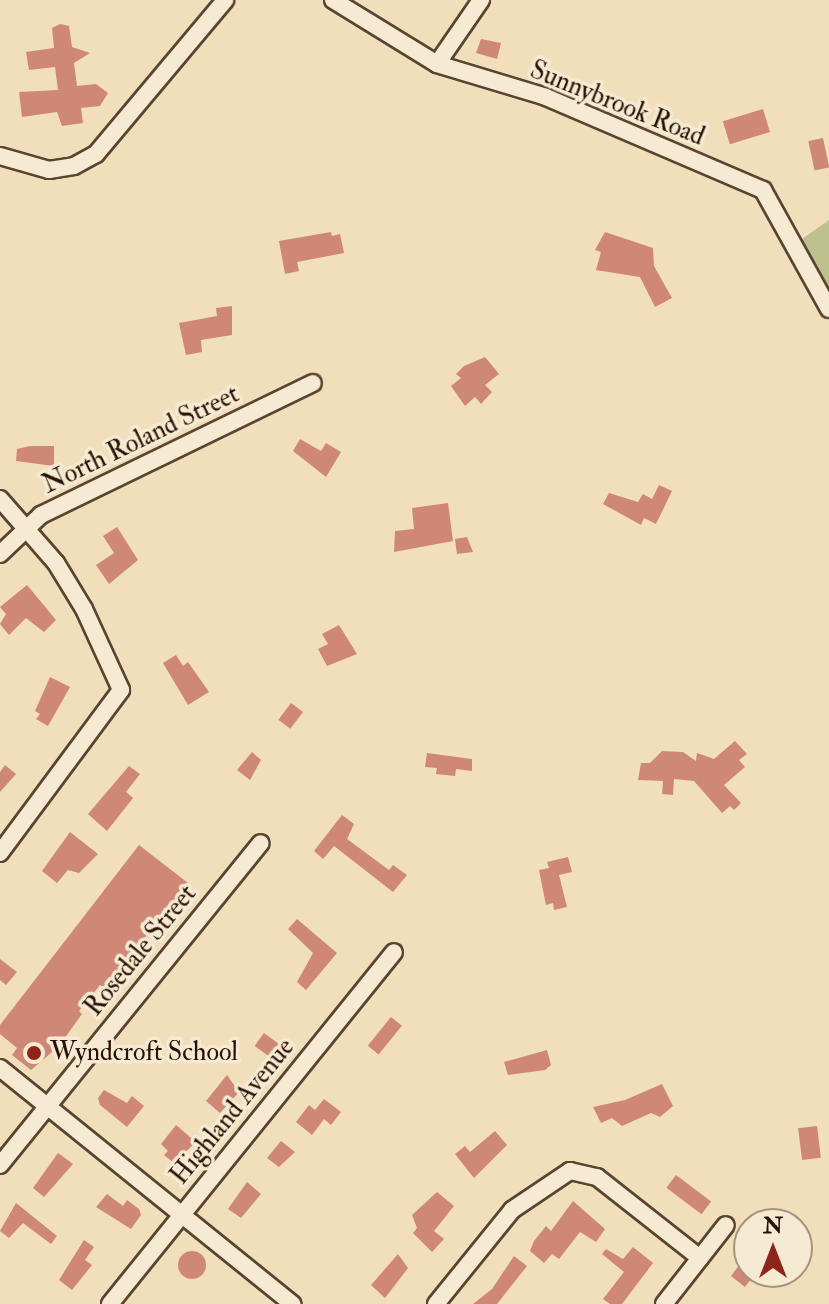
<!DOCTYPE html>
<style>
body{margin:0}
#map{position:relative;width:829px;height:1304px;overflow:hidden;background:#f1debb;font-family:"IM FELL Double Pica",serif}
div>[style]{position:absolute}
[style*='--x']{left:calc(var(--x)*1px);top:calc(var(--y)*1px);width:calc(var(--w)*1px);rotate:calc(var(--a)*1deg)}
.green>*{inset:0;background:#bcc18e}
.building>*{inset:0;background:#cf8877;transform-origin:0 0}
.round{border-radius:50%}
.roads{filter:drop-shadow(2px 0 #5a4430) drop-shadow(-2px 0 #5a4430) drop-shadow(0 2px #5a4430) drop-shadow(0 -2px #5a4430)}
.minor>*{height:16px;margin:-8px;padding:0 8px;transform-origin:8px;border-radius:8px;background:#f6ead3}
.dots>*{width:22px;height:22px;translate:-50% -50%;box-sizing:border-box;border:4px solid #f6ead3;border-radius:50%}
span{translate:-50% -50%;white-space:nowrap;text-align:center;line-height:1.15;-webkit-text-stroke:7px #f6ead3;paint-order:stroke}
.street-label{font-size:26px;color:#281101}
.poi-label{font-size:26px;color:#281101}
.left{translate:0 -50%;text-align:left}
.north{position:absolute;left:733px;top:1208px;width:80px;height:80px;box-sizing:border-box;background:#f6ead3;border:2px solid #a4937f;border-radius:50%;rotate:0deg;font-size:22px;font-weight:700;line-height:32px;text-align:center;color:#281101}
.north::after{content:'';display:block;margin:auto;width:28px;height:36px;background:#8f2418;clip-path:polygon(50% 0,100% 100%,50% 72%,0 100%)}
</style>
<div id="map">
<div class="green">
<div style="clip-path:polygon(829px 220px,829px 292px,802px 239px)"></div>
</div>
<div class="building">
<div style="clip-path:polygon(60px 24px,69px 26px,72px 47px,90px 53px,74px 63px,77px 86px,96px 84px,108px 93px,100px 106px,81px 108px,83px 123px,62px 126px,57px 112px,22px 117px,19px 92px,58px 90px,55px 67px,29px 70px,26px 52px,54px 48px,52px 28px)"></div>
<div style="clip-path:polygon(481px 39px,501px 43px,497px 59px,476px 53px)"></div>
<div style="left:763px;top:109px;width:24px;height:42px;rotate:73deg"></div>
<div style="left:823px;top:138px;width:30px;height:15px;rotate:78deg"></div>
<div style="clip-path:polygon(331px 232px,332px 236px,340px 234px,344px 253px,297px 262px,299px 271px,285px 274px,279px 241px)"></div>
<div style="clip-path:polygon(605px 232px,653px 248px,654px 266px,672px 298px,655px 307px,640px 277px,596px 270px,601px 252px,595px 250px)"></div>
<div style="clip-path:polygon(232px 306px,232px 335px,201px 340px,202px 352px,186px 355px,179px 323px,217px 316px,216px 308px)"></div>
<div style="clip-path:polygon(485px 357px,499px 374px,485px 385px,492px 392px,481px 404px,475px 397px,465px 406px,451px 386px,461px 378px,456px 374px,464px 366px)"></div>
<div style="clip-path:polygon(300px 439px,321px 451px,326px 443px,341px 452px,326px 477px,293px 451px)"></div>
<div style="clip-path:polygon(30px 446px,54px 446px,54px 466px,16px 461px,17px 449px)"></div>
<div style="clip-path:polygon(659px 485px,672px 491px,656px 524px,644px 518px,641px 525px,603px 504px,609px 493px,638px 502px,643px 494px,652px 499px)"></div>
<div style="clip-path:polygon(448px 503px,453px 541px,394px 552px,395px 531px,414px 529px,412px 508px)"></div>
<div style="clip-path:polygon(117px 527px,138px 560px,109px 584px,96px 565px,114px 553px,103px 536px)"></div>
<div style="clip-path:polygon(467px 537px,473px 552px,457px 554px,455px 539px)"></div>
<div style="clip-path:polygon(27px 585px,56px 620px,44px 632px,26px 618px,9px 635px,0 624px,6px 614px,0 607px)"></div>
<div style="clip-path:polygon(339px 625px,357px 654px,327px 666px,318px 649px,328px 644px,322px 634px)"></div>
<div style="clip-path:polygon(176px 655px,183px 666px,188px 662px,209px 692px,188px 705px,163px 663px)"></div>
<div style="clip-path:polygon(50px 677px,70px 687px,48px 726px,36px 719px,40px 714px,35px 711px)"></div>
<div style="left:291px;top:703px;width:15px;height:21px;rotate:37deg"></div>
<div style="clip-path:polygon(735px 741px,747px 754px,739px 760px,745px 767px,724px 785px,741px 803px,734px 810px,730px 806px,722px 813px,694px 781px,674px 779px,673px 795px,662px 794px,663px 781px,638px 780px,641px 763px,650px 763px,662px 751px,683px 752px,696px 761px,697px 753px,714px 759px)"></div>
<div style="clip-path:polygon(252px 752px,261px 760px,250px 780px,237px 770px)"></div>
<div style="clip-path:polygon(427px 753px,472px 759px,472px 771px,456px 769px,455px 776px,436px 774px,437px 768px,425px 767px)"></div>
<div style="clip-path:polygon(5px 765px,16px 774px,0 792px,0 772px)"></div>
<div style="clip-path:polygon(129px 766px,140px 774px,126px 792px,133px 798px,107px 831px,88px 814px)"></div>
<div style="clip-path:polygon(342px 815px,354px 824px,347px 839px,389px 870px,393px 865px,407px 875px,393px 892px,334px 846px,323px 859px,314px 851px)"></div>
<div style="clip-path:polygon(70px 832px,98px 854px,79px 873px,68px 870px,57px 883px,42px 871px)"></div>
<div style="clip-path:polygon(139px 845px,188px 883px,105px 988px,100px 985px,79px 1011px,82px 1014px,59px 1046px,31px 1070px,12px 1055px,17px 1048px,0 1034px,0 1025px)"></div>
<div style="clip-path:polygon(568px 857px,572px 872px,559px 875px,567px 907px,554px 910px,553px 903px,546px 905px,539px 870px,549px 868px,547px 862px)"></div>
<div style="clip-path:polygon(297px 919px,337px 953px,306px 990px,297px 982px,313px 953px,288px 929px)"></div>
<div style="clip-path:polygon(0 959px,17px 972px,6px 985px,0 980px)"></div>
<div style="left:391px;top:1017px;width:14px;height:37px;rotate:39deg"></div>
<div style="left:264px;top:1033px;width:19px;height:16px;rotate:36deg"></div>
<div style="clip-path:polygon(547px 1050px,551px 1065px,545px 1070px,508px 1075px,504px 1062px)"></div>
<div style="clip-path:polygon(227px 1075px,239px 1092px,220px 1113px,206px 1101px)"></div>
<div style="clip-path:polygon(662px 1084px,673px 1106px,660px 1117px,651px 1113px,622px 1126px,612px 1118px,601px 1123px,593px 1107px,625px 1100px)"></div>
<div style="clip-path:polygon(104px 1090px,127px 1103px,132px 1096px,144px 1106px,127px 1127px,100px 1105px,98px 1098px)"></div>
<div style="clip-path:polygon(324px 1099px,341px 1112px,331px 1125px,324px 1119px,312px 1135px,296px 1122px,309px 1105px,315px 1110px)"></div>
<div style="clip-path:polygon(176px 1125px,196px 1142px,174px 1163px,164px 1155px,168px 1151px,161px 1144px)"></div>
<div style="left:817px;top:1126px;width:32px;height:19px;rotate:83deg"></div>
<div style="clip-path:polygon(495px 1131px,507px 1145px,474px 1178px,455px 1154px,465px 1146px,470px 1152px)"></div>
<div style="clip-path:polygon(281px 1141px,295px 1152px,279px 1167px,267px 1158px)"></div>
<div style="clip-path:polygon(58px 1153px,73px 1164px,44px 1197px,33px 1188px)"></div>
<div style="left:676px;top:1175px;width:44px;height:16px;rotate:37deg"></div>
<div style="clip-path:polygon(247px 1182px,261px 1194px,241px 1218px,228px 1209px)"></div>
<div style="clip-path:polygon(437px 1192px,454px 1206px,434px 1231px,444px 1239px,432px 1252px,413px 1233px,417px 1228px,412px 1215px)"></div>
<div style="clip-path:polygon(107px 1194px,123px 1206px,127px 1200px,139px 1209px,141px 1215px,131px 1229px,96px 1207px)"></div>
<div style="clip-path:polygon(573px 1201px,605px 1229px,596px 1242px,580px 1232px,559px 1259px,552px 1254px,544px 1263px,530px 1251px,534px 1241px,546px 1226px,551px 1231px)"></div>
<div style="clip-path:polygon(16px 1203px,57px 1236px,51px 1244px,23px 1223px,9px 1238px,0 1231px)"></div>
<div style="clip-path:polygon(84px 1240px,94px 1247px,85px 1260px,92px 1265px,72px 1290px,59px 1280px)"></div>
<div style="clip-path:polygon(633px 1247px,653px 1263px,622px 1304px,610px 1304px,603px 1299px,624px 1272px,602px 1254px,606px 1249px,623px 1259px)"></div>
<div class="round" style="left:178px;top:1251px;width:28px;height:28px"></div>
<div style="clip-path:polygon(749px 1252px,749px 1272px,756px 1272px,745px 1287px,731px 1276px)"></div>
<div style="clip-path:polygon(398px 1254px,408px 1268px,385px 1298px,371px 1285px)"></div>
<div style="clip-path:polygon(514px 1256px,527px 1266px,497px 1304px,473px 1304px,492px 1289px)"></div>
</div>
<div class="roads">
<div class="minor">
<div style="--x:333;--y:0;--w:122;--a:31.6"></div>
<div style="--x:437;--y:64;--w:114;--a:16.8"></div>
<div style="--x:546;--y:97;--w:236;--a:23.2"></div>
<div style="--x:763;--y:190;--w:136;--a:61"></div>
<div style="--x:437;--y:64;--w:78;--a:-55.5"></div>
<div style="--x:0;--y:156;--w:51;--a:15.9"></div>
<div style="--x:49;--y:170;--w:25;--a:-9"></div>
<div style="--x:74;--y:166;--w:25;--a:-29"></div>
<div style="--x:96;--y:154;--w:201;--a:-50"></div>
<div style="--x:0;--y:499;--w:85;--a:48.8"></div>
<div style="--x:56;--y:563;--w:54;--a:58.7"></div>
<div style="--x:84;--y:609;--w:89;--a:65.4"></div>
<div style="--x:121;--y:690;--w:203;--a:126.6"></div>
<div style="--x:0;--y:554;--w:57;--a:-43.6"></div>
<div style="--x:41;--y:515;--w:302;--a:-25.9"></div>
<div style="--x:0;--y:1068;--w:376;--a:38.9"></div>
<div style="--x:0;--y:1165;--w:414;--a:-51"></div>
<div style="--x:110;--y:1304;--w:452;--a:-51.1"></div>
<div style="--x:436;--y:1304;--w:121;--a:-51"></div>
<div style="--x:512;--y:1210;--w:70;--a:-33.9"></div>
<div style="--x:570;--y:1171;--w:28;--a:13"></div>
<div style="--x:597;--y:1177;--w:131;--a:38.2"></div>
<div style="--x:664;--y:1304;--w:100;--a:-51.9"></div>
</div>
</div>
<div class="dots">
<div style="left:34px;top:1053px;background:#8f2418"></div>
</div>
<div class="street-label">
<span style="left:617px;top:104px;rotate:22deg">Sunnybrook Road</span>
<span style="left:141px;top:440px;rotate:-26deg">North Roland Street</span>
<span style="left:141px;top:951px;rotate:-51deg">Rosedale Street</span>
<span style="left:233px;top:1112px;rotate:-51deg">Highland Avenue</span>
</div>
<div class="poi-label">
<span class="left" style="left:50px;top:1053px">Wyndcroft School</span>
</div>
<div class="north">N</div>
</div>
